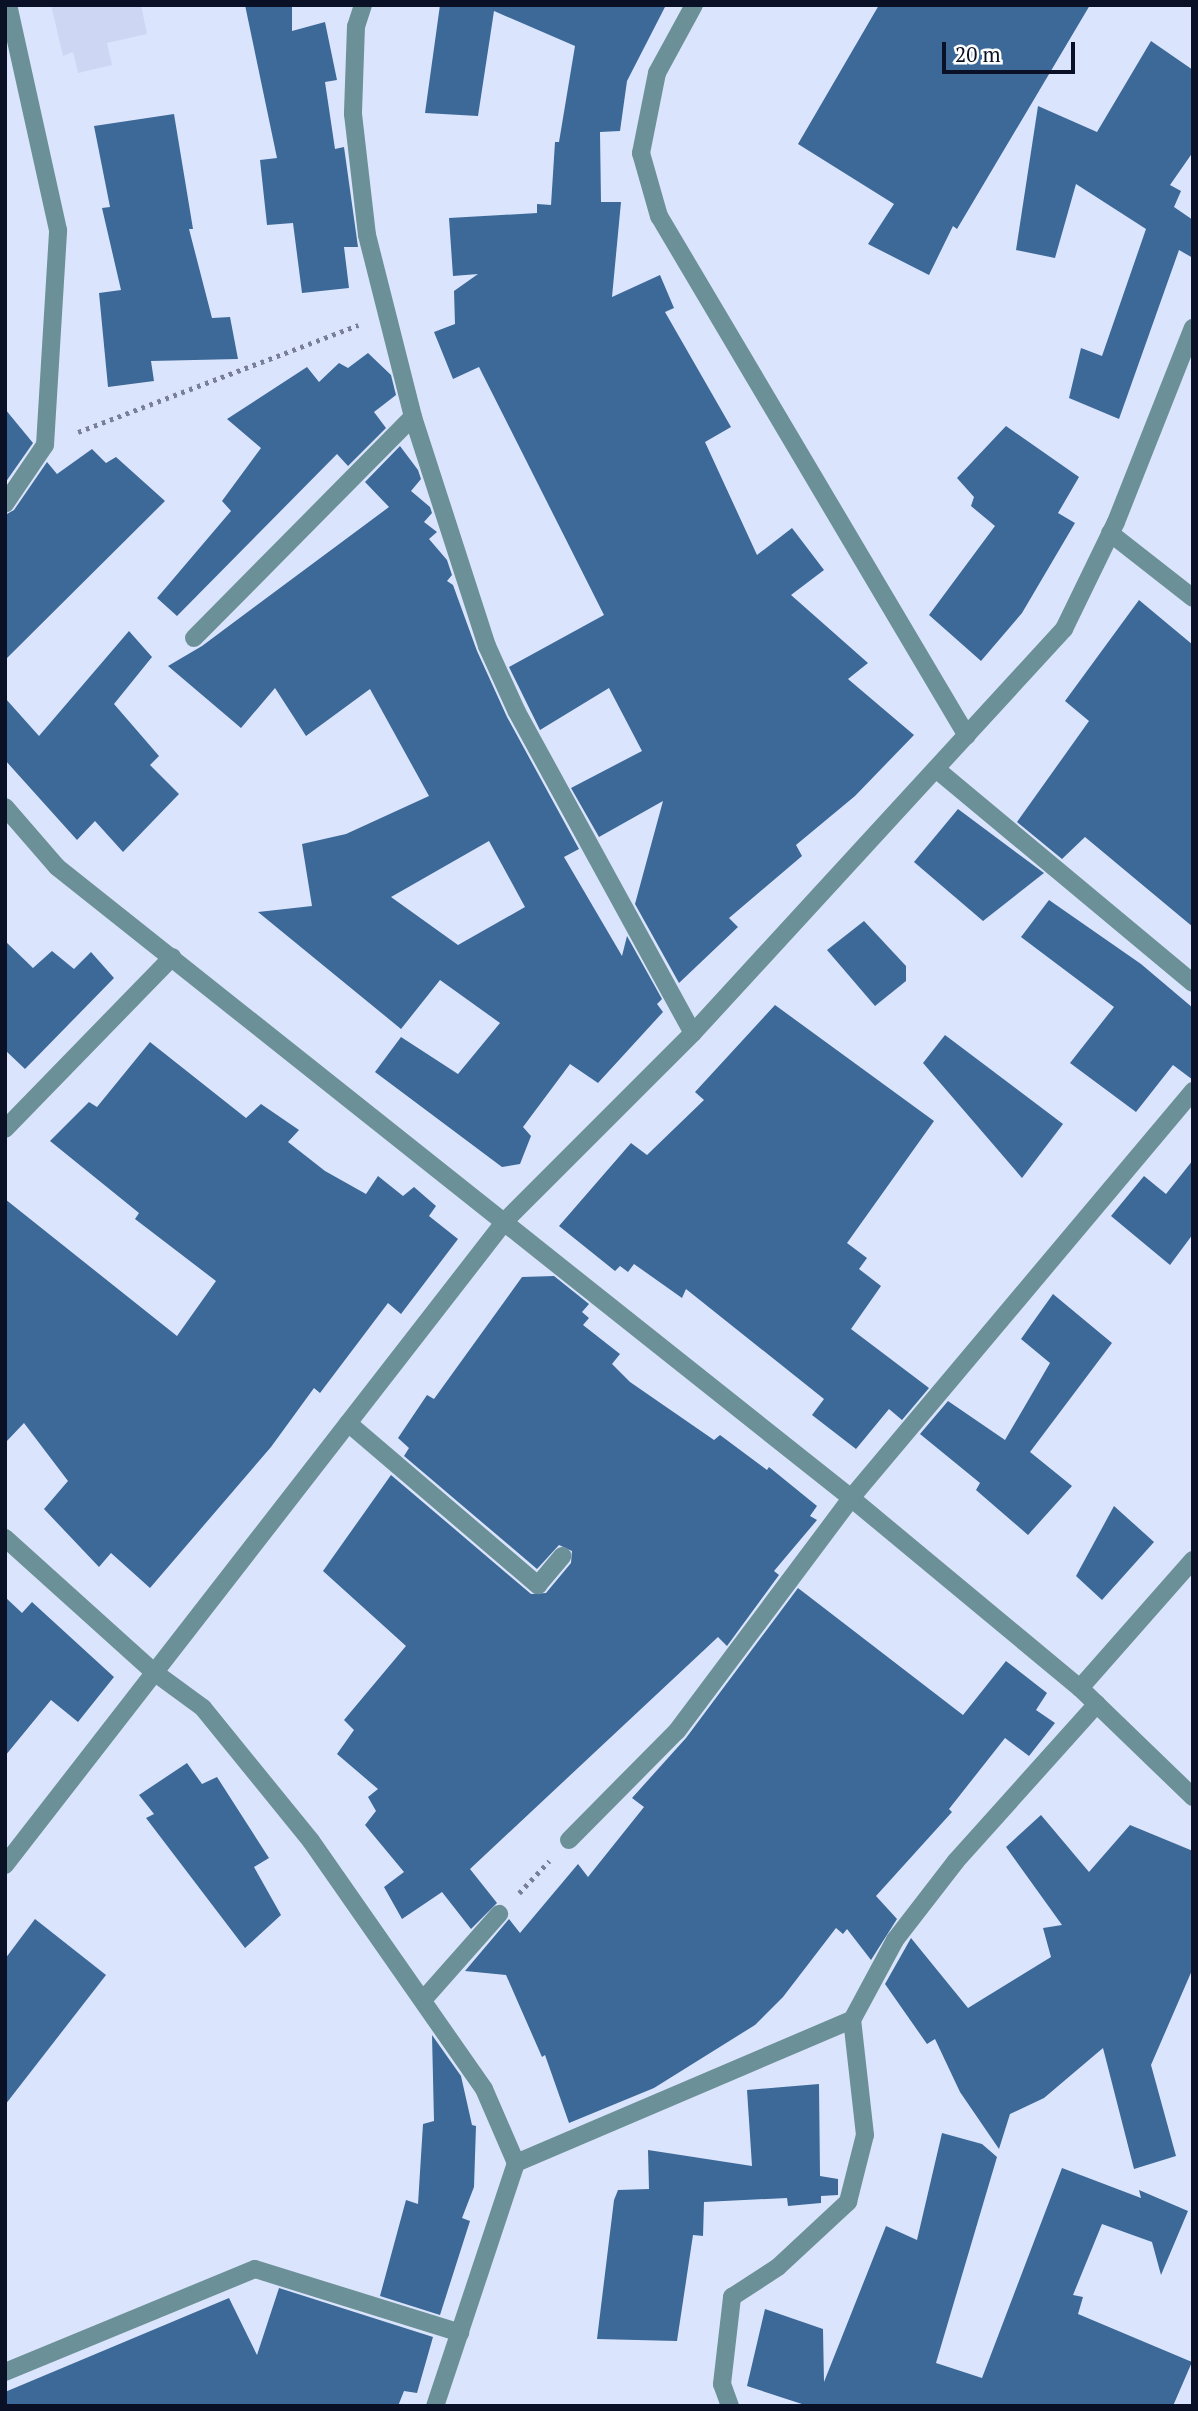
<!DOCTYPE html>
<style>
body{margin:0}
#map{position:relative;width:1198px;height:2411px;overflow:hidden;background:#dbe4fd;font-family:"PT Serif",serif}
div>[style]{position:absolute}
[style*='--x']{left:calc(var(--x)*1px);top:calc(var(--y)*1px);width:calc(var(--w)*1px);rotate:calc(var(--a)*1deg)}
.built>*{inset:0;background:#cdd6f3}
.building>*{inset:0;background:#3c6998}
.path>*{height:4.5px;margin-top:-2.25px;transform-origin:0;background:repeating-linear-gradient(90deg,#787f96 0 3.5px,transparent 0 8.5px)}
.minor>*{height:18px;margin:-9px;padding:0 9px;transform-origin:9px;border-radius:9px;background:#6b9097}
span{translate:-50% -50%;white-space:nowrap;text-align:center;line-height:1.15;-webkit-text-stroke:7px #fff;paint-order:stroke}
.frame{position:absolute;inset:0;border:7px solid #0a1025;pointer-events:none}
.scale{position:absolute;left:942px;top:42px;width:133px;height:32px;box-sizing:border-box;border:4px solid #0a1025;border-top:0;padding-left:9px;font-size:21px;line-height:24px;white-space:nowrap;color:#0a1025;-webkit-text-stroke:5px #fff;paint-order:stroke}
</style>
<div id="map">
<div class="built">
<div style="clip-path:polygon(51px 5px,141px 5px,147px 34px,107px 43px,112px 65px,78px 73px,73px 52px,63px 56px)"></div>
</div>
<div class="building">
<div style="clip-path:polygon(245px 5px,292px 5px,292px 31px,325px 22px,337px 80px,325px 82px,335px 149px,344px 147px,358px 247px,344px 247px,349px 288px,302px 293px,293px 223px,267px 225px,260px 160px,277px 158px)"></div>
<div style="clip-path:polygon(440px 5px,666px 5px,627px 81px,620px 131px,600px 132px,601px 202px,621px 202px,612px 297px,660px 275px,674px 308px,665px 312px,731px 427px,705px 442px,757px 555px,792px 528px,824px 570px,791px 595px,868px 663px,848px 679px,914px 735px,855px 796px,796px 845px,802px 856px,729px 918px,738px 927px,679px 983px,635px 904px,663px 801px,599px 837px,571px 788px,642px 751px,609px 688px,540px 730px,509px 667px,604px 615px,479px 367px,453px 379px,434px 332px,455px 324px,454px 291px,478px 274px,453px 276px,449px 218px,537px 213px,537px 204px,551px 205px,555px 142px,559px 142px,575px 46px,494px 11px,478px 116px,425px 113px)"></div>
<div style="clip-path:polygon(879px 5px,1090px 5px,957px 229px,953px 226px,929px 275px,868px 244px,894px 204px,798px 144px)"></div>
<div style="clip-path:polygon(1151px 41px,1193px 70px,1193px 152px,1170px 185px,1181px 191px,1174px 207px,1193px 220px,1193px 258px,1179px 250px,1119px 419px,1069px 398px,1081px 348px,1102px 356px,1146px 229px,1076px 184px,1055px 258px,1016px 250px,1038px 106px,1097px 132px)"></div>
<div style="clip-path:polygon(174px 114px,193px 229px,189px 229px,212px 318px,230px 317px,238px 359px,151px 361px,154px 381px,108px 387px,99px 293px,121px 290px,102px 208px,110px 207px,94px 126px)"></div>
<div style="clip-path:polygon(368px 353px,391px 375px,396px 395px,374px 412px,386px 428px,348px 466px,337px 454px,177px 616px,157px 598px,231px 511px,222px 501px,261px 448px,227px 419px,307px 367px,319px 382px,339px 363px,348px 368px)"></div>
<div style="clip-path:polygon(5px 409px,33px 443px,5px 483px)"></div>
<div style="clip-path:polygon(1006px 426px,1079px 477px,1058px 513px,1075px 523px,1022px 613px,981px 661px,929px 615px,995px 526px,971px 506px,974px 497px,957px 478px)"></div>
<div style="clip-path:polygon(evenodd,400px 446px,418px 470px,421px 479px,411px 491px,430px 507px,432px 513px,424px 522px,437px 532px,429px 539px,447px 560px,452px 575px,447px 581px,453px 585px,477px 651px,507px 717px,579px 849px,564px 857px,622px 956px,627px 936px,662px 999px,657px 1004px,663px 1012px,598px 1083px,570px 1064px,523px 1127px,531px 1136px,520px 1164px,502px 1167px,375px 1072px,401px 1037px,458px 1074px,500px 1023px,440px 980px,401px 1029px,258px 912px,312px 906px,302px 844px,346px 834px,429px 796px,370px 689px,306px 736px,275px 688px,241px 728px,168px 666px,202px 646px,389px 507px,365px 482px,400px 446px,489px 841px,525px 907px,458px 945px,391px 897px,489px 841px)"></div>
<div style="clip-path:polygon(92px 449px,106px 463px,116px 457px,165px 501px,5px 660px,5px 515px,14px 510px,47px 462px,57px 474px)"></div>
<div style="clip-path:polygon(1139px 600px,1193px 645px,1193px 927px,1085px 837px,1062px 859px,1017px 822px,1089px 721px,1065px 701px)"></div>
<div style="clip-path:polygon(129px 631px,152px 657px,114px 704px,159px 756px,150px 765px,179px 794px,123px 852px,95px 821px,77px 840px,5px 760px,5px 698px,39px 736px)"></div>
<div style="clip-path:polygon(958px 809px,1044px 873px,983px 921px,914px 862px)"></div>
<div style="clip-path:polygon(1049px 900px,1141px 964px,1193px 1008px,1193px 1080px,1173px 1065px,1136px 1112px,1070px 1063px,1114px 1007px,1021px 937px)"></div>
<div style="clip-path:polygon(864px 921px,906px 966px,906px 981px,875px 1006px,827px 950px)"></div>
<div style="clip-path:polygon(5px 941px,33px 968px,52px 951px,74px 969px,91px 952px,114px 978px,25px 1069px,5px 1050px)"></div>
<div style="clip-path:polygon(775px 1005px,934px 1121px,847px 1243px,867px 1258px,859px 1269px,881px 1286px,851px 1329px,929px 1388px,902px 1420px,889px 1409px,856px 1449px,812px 1415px,824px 1399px,686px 1289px,682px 1298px,634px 1264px,628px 1272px,620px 1266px,615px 1271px,559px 1226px,631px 1143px,647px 1155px,704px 1100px,695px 1092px)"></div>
<div style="clip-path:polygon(945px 1035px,1063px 1124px,1022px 1178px,923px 1063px)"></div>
<div style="clip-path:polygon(150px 1042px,246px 1118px,261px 1104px,299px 1130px,288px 1142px,325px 1171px,366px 1194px,378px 1176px,403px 1196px,414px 1187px,436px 1206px,429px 1216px,458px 1239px,401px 1314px,388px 1303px,320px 1393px,314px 1388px,271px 1447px,150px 1588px,111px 1553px,99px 1567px,44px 1509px,68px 1481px,24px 1423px,5px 1443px,5px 1199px,177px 1336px,216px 1281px,135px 1219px,139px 1213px,50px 1141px,89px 1102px,97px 1107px)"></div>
<div style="clip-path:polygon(1193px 1160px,1193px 1234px,1170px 1265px,1111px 1216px,1144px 1176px,1166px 1194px)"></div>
<div style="clip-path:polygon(554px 1276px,589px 1304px,582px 1312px,589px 1318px,583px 1325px,620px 1354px,612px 1364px,630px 1382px,714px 1440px,720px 1435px,767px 1470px,769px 1467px,817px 1506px,810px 1516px,817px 1520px,774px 1571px,779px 1575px,727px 1646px,718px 1637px,470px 1869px,497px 1903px,471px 1929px,442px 1892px,402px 1919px,384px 1887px,404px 1872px,365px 1825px,376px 1811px,368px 1797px,378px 1789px,337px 1754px,354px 1730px,344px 1720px,406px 1646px,323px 1571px,391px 1475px,531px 1594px,546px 1593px,571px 1563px,572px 1551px,559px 1545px,537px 1569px,404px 1456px,409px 1448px,398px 1438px,427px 1395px,434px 1399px,522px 1277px)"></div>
<div style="clip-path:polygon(1053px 1294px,1112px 1343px,1030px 1452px,1072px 1486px,1028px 1535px,976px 1490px,980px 1483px,920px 1434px,948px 1401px,1005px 1440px,1050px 1363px,1021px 1339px)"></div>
<div style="clip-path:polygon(1114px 1506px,1154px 1542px,1102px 1600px,1076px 1576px)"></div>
<div style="clip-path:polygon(798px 1588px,963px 1715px,1006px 1661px,1047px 1693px,1036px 1710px,1055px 1723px,1029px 1756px,1005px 1738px,949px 1809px,952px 1812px,876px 1896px,897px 1919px,871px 1960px,847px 1929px,843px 1934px,836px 1928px,783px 1997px,755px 2025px,654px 2088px,569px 2123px,545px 2055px,542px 2057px,506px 1975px,465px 1971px,509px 1919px,520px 1933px,578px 1864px,588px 1877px,644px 1807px,632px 1798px,686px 1738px)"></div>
<div style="clip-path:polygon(5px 1597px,22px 1613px,32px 1602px,114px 1677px,78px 1722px,51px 1700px,5px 1756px)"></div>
<div style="clip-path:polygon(187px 1763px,202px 1784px,217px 1777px,269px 1858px,254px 1867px,281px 1915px,245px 1948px,146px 1818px,154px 1814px,139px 1795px)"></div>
<div style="clip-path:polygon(1041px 1815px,1089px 1872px,1130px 1825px,1193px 1851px,1193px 1968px,1151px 2065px,1176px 2156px,1134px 2169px,1103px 2048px,1044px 2098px,1010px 2114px,999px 2149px,960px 2092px,935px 2039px,927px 2044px,885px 1984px,911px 1938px,968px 2008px,1051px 1957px,1043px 1928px,1062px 1925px,1006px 1847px)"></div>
<div style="clip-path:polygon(35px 1919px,106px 1975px,5px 2105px,5px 1959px)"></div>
<div style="clip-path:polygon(432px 2035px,461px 2076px,472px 2125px,476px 2126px,474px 2187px,462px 2218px,470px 2221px,440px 2315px,380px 2296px,406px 2200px,418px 2204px,423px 2124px,434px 2121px)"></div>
<div style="clip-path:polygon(819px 2084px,820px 2176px,838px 2179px,838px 2195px,821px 2196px,821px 2203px,788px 2206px,787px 2198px,704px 2202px,703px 2236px,693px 2235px,677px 2341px,597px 2339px,614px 2200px,618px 2190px,649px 2189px,648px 2150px,752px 2166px,747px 2090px)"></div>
<div style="clip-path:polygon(942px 2133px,982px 2144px,997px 2157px,936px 2363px,982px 2378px,1062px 2168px,1141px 2198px,1139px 2190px,1188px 2211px,1161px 2275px,1152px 2242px,1102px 2224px,1073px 2295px,1083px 2297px,1078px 2314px,1192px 2362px,1173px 2406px,808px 2406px,747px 2386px,765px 2309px,823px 2329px,824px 2382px,886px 2226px,917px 2240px)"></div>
<div style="clip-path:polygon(279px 2288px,433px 2337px,417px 2393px,404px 2391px,398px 2406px,5px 2406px,5px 2392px,229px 2298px,257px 2355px)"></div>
</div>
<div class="path">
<div style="--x:78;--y:432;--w:300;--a:-20.9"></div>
<div style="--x:519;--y:1893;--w:44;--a:-46.8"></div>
</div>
<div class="minor">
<div style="--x:363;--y:5;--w:22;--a:108"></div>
<div style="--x:356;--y:26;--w:88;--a:92"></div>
<div style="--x:353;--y:114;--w:122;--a:83.4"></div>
<div style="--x:367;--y:235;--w:188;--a:75.8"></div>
<div style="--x:413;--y:417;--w:241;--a:72.1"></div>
<div style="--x:487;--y:646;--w:72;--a:65.6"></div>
<div style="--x:517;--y:712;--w:366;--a:61.3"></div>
<div style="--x:694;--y:5;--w:77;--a:118.6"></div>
<div style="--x:657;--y:73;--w:82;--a:101.3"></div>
<div style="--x:641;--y:153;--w:66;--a:74.1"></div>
<div style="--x:659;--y:216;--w:604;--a:59.36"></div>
<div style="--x:5;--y:504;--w:71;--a:-55.9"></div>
<div style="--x:45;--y:445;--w:215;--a:-86.5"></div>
<div style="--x:58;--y:230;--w:230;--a:-102.5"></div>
<div style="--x:1110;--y:533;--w:105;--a:38.1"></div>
<div style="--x:194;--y:638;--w:311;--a:-45.3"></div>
<div style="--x:936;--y:769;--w:334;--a:39.8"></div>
<div style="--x:5;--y:807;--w:79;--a:49.1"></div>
<div style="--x:57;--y:867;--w:1014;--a:38.47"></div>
<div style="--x:851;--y:1498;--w:298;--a:39.7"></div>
<div style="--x:1080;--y:1688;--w:157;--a:44"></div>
<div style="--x:5;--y:1129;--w:240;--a:-45.8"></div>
<div style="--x:348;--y:1423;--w:250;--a:40.5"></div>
<div style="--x:538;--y:1585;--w:38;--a:-50"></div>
<div style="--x:5;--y:1538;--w:200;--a:42"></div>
<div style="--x:154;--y:1672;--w:61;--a:36.3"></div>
<div style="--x:203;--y:1708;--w:171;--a:50.9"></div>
<div style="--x:311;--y:1841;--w:302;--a:55.1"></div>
<div style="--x:484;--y:2089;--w:81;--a:66.6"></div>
<div style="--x:516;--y:2163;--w:256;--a:108.4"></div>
<div style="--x:1080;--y:1688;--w:171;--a:-48.6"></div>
<div style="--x:569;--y:1840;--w:153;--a:-45.3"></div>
<div style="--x:677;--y:1731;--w:291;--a:-53.2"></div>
<div style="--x:851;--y:1498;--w:532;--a:-49.96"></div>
<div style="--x:5;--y:1865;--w:815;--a:-52.17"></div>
<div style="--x:505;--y:1221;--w:266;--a:-45"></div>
<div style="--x:693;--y:1033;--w:549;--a:-47.44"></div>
<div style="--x:1064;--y:629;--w:119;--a:-64.1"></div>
<div style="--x:1116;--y:522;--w:209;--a:-68.4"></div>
<div style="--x:423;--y:2000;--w:115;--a:-48.5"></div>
<div style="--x:516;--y:2163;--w:365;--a:-23.1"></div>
<div style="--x:5;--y:2372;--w:270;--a:-22.4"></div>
<div style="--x:255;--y:2269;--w:215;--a:17.3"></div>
<div style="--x:730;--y:2406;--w:23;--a:-110"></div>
<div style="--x:722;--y:2384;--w:88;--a:-83.4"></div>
<div style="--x:732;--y:2297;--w:55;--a:-33.1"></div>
<div style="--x:778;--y:2267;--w:96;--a:-42.9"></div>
<div style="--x:848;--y:2202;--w:69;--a:-75.8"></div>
<div style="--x:865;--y:2135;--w:116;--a:-96.4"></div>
<div style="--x:852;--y:2020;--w:91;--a:-61.7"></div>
<div style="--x:895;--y:1940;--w:100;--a:-52.3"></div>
<div style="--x:956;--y:1861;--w:211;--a:-48.1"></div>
</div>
<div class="frame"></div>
<div class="scale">20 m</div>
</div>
